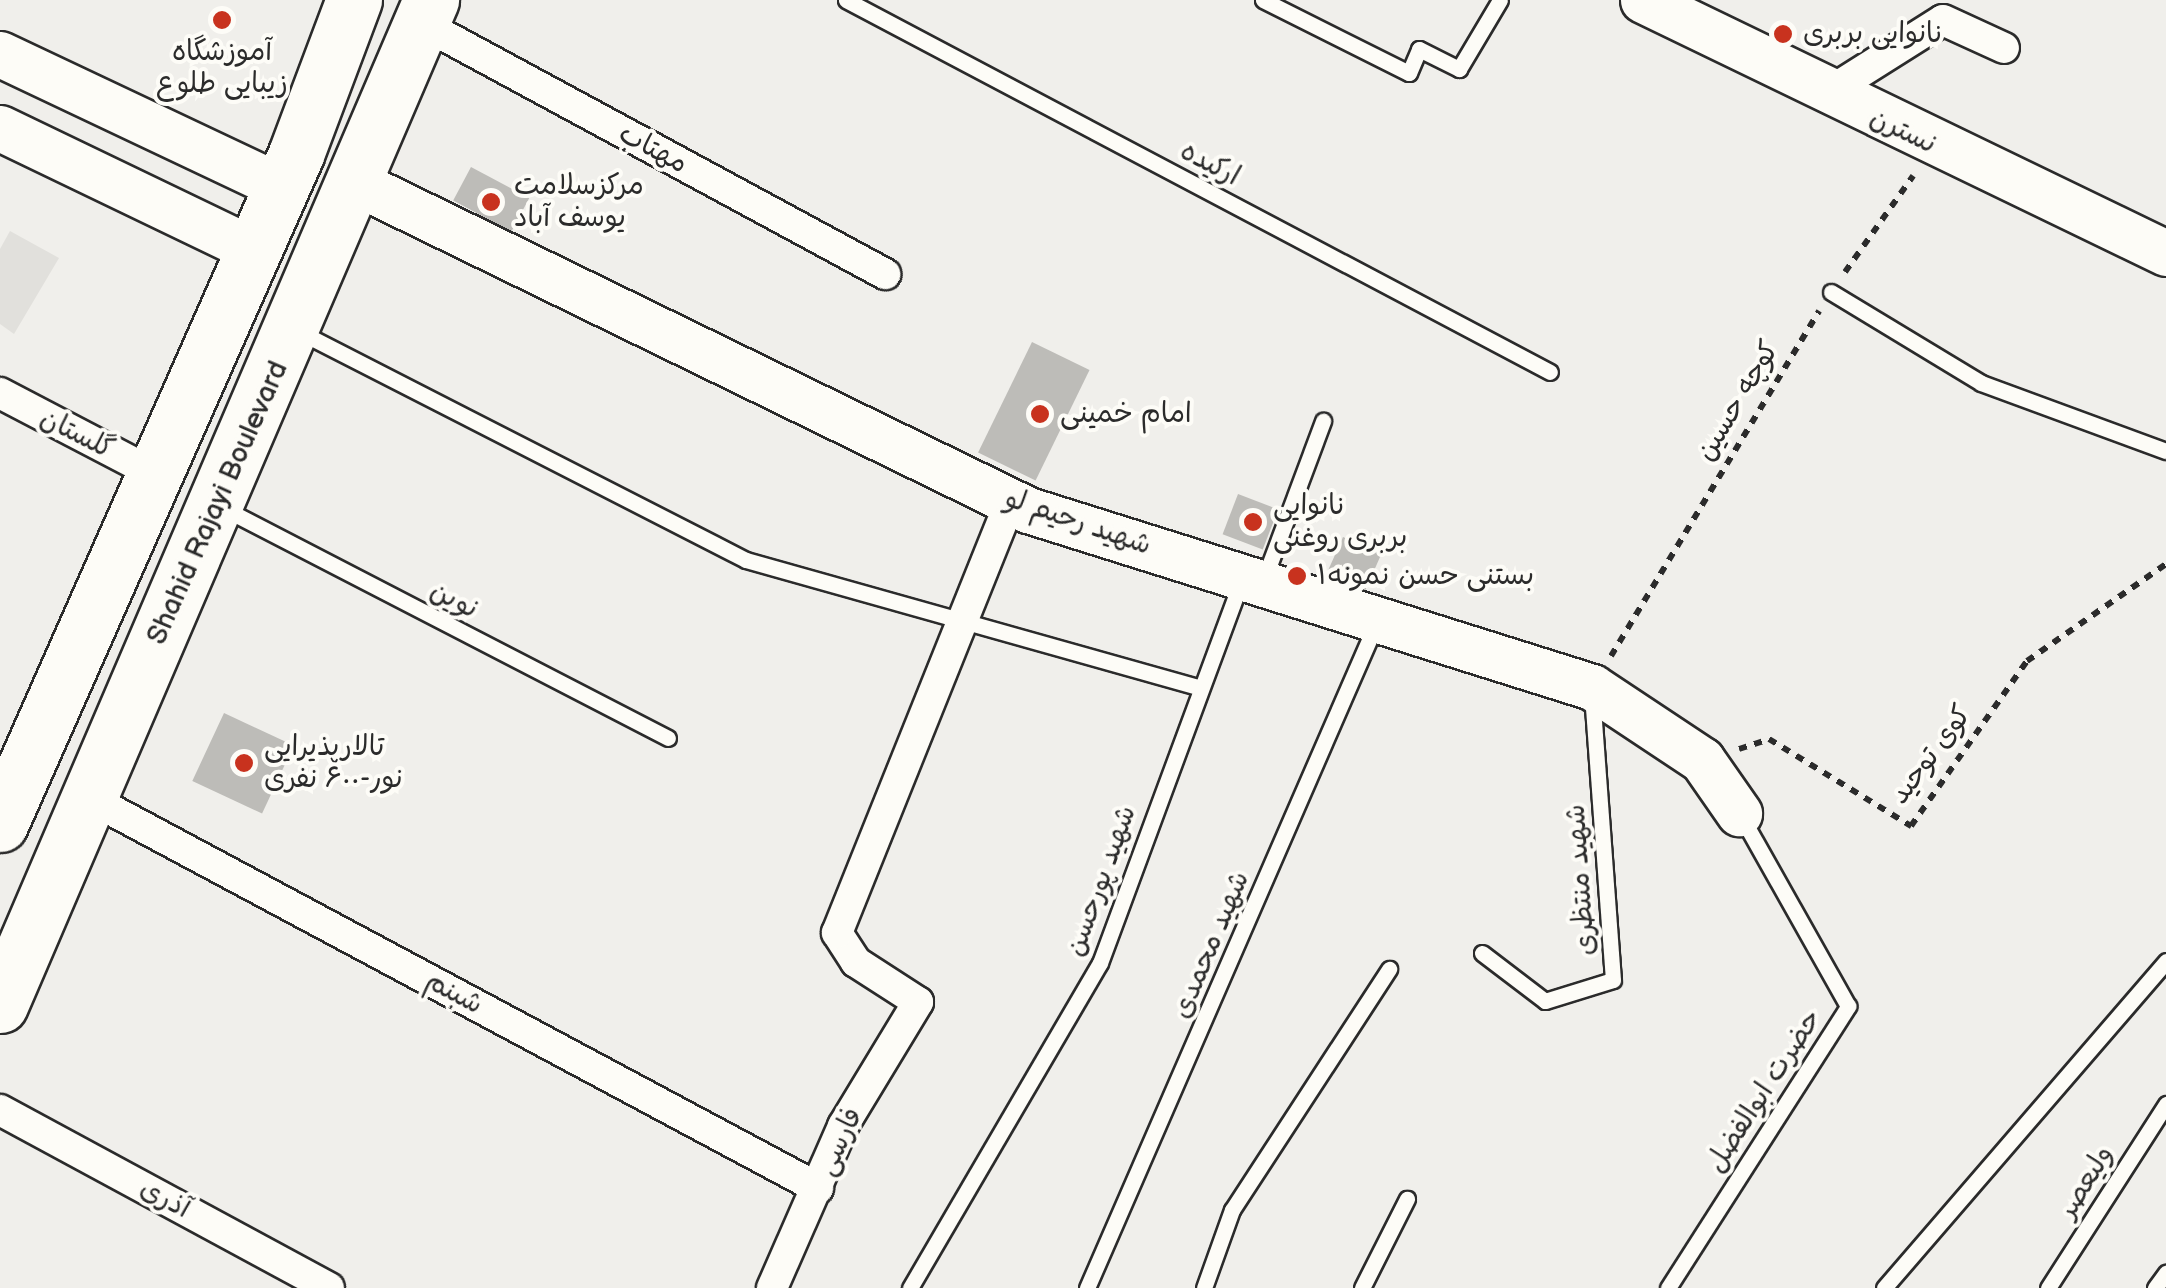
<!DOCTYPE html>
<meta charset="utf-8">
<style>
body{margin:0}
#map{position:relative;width:2166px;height:1288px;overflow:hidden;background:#f0efeb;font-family:"Balsamiq Sans","Playpen Sans Arabic",sans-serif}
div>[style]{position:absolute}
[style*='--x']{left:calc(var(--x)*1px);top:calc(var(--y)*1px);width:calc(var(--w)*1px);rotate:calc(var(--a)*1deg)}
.built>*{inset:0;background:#e1e0dc}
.building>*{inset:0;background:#bdbcb8;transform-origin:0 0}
.path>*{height:6px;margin-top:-3px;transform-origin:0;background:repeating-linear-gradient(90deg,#2b2b2b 0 8px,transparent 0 16px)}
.roads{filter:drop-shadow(2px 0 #2b2b2b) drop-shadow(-2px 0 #2b2b2b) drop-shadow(0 2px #2b2b2b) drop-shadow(0 -2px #2b2b2b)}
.lane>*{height:15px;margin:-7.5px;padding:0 7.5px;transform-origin:7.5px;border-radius:7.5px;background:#fdfcf7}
.street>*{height:30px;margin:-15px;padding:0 15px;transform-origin:15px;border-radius:15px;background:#fdfcf7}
.secondary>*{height:45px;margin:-22.5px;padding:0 22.5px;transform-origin:22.5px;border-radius:22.5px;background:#fdfcf7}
.highway>*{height:55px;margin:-27.5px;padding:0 27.5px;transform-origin:27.5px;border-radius:27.5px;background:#fdfcf7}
.dots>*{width:28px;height:28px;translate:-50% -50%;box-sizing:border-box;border:5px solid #fdfcf7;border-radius:50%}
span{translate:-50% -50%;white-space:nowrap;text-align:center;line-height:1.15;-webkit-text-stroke:8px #fdfcf7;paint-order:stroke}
.poi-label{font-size:28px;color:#2b2b2b}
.left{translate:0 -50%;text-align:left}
.street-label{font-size:28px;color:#2b2b2b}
</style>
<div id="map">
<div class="built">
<div style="clip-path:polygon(10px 231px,59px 258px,14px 334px,0 324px,0 249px)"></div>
</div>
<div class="building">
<div style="left:471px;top:167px;width:66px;height:38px;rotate:28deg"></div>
<div style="left:1032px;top:342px;width:64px;height:123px;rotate:26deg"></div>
<div style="left:1238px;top:494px;width:43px;height:43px;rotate:21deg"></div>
<div style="left:1343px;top:537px;width:42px;height:42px;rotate:24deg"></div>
<div style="left:224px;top:713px;width:77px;height:75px;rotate:25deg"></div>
</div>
<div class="path">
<div style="--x:1845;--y:272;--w:118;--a:-54.7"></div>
<div style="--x:1611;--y:656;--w:403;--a:-58.9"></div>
<div style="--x:1739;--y:749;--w:32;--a:-18"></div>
<div style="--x:1769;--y:739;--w:167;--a:31.5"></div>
<div style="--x:1911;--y:826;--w:202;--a:-54.9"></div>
<div style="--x:2027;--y:661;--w:169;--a:-34.9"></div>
</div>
<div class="roads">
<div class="lane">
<div style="--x:846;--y:0;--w:796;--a:27.85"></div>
<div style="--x:1263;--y:0;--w:163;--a:26.6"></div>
<div style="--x:1409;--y:73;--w:26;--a:-67"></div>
<div style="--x:1419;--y:49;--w:45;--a:26.6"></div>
<div style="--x:1459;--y:69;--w:80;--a:-59.3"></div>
<div style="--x:1831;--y:292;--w:175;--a:31.2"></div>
<div style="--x:1981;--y:383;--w:197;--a:20.2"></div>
<div style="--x:300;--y:332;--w:501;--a:27.08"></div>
<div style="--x:746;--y:560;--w:470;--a:15.7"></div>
<div style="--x:221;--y:507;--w:503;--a:27.33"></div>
<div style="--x:1264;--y:579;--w:169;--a:-69.5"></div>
<div style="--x:1482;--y:953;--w:79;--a:37.3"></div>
<div style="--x:1545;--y:1001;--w:71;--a:-17.2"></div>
<div style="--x:1613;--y:980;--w:285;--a:-94.2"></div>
<div style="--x:910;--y:1288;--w:376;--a:-59.7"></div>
<div style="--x:1100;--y:963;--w:407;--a:-69.7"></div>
<div style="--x:1087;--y:1288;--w:724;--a:-66.48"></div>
<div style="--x:1204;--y:1288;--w:83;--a:-70.3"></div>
<div style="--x:1232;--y:1210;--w:288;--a:-56.9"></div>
<div style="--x:1362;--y:1288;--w:100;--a:-63.2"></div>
<div style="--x:1668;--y:1288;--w:335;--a:-57.4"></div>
<div style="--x:1848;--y:1006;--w:216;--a:-119.4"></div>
<div style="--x:1884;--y:1288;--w:432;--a:-49.2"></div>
<div style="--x:2048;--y:1288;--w:219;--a:-57.3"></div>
<div style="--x:2155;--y:1288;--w:19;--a:-54"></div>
</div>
<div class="street">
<div style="--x:421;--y:23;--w:528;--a:28.41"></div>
<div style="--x:1826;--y:94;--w:138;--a:-32.3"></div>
<div style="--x:1943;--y:20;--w:67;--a:24.7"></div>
<div style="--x:0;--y:393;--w:175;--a:27.6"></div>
<div style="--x:89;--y:798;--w:827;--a:28.15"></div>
<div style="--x:0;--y:1110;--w:374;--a:28.4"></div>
<div style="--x:772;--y:1288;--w:177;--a:-66.3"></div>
<div style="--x:843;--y:1126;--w:145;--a:-58.8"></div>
<div style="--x:918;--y:1002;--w:74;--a:-147.2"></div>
<div style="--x:856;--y:962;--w:35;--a:-123"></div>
<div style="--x:837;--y:933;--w:466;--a:-68.1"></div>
</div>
<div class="secondary">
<div style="--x:1643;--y:0;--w:581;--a:25.82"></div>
<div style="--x:0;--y:54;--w:312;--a:25.3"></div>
<div style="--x:0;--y:128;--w:282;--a:25.7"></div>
<div style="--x:357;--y:183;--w:746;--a:25.98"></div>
<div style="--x:1028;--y:510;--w:591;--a:17.42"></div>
<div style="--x:1592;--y:687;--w:132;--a:33.6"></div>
<div style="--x:1702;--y:760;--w:65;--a:55.1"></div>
</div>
<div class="highway">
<div style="--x:0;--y:824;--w:732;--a:-66.16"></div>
<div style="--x:296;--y:154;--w:165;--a:-69.4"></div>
<div style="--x:0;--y:1005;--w:1094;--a:-66.79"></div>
</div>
</div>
<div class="dots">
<div style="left:222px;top:20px;background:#c8321e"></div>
<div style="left:1783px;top:34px;background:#c8321e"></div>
<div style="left:491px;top:202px;background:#c8321e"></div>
<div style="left:1040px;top:414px;background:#c8321e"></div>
<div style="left:1253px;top:522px;background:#c8321e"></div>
<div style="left:1297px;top:576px;background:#c8321e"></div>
<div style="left:244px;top:763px;background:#c8321e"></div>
</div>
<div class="poi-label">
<span class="left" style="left:1803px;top:34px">نانوایی بربری</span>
<span style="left:222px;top:68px">آموزشگاه<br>زیبایی طلوع</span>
<span class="left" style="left:514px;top:202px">مرکزسلامت<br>یوسف آباد</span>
<span class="left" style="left:1060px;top:414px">امام خمینی</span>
<span class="left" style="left:1273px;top:522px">نانوایی<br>بربری روغنی</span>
<span class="left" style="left:1317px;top:576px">بستنی حسن نمونه۱</span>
<span class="left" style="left:264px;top:763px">تالارپذیرایی<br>نور-۶۰۰ نفری</span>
</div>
<div class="street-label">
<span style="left:1903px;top:131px;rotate:26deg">نسترن</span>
<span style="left:653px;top:149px;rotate:28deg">مهتاب</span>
<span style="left:1210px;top:164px;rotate:28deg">ارکیده</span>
<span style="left:1738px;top:401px;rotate:-59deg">کوچه حسین</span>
<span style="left:77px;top:434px;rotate:27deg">گلستان</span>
<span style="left:218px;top:503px;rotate:-66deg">Shahid Rajayi Boulevard</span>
<span style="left:1078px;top:522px;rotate:19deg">شهید رحیم لو</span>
<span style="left:454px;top:600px;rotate:27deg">نوین</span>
<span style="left:1931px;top:755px;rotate:-53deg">کوی توحید</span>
<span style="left:1581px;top:880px;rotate:-94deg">شهید منتظری</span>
<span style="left:1101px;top:881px;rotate:-70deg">شهید پورحسن</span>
<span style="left:1211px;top:945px;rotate:-67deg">شهید محمدی</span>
<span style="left:454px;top:993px;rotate:28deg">شبنم</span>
<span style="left:1764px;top:1091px;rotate:-57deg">حضرت ابوالفضل</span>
<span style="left:840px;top:1142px;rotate:-65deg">فارسی</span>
<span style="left:2086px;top:1182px;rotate:-58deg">ولیعصر</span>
<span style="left:165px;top:1199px;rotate:28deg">آذری</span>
</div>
</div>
